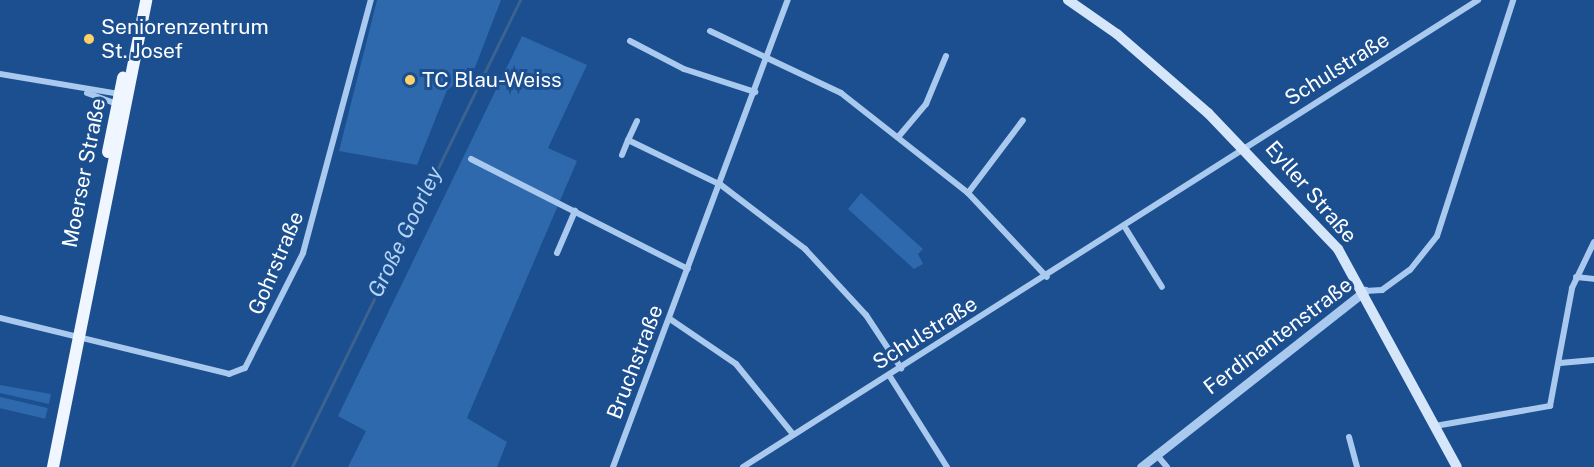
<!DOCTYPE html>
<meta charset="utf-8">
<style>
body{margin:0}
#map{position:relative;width:1594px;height:467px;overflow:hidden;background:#1b4f8f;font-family:"Public Sans",sans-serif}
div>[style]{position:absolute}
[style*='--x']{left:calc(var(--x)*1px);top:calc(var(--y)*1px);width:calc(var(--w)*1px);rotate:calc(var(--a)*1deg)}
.green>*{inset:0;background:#2e69ad;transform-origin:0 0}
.stream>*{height:3px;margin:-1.5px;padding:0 1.5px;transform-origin:1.5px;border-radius:1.5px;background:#3c6290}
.minor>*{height:6px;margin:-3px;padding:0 3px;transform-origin:3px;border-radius:3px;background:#a9c9ee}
.tertiary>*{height:9px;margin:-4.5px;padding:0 4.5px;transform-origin:4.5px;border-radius:4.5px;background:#a9c9ee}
.secondary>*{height:10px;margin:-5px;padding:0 5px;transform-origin:5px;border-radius:5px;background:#d6e6fa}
.primary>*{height:12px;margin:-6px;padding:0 6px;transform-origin:6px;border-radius:6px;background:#f0f6ff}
.dots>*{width:16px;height:16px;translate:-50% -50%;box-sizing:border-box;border:3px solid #1b4f8f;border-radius:50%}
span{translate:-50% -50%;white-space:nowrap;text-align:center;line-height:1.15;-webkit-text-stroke:6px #1b4f8f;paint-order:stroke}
.poi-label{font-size:21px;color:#fff}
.left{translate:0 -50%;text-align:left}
.street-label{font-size:21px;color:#fff}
.water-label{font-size:22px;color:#b5d3f5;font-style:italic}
</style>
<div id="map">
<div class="green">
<div style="clip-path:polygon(377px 0,501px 0,474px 70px,447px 90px,417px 165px,339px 151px)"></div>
<div style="clip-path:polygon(522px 36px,587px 65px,548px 148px,577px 161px,467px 418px,507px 442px,497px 467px,348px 467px,366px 431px,338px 416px)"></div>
<div style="clip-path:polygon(861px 193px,923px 249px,918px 254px,923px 264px,914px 269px,848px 209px)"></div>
<div style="clip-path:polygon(0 385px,51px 394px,49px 404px,0 393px)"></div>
<div style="left:0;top:397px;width:49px;height:11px;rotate:13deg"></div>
</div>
<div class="stream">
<div style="--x:292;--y:467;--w:520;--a:-63.98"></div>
</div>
<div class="minor">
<div style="--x:710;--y:31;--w:145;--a:25.3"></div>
<div style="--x:841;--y:93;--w:162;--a:38.2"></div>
<div style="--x:968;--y:193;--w:115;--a:46.8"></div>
<div style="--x:630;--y:41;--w:61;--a:27.4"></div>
<div style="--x:684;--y:69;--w:75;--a:17.9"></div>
<div style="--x:0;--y:74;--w:122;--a:9.5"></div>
<div style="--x:87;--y:93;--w:35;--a:20"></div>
<div style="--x:637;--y:121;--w:21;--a:115"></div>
<div style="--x:628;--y:140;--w:103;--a:25.8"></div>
<div style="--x:721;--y:185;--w:106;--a:37.3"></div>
<div style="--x:805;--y:249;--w:90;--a:47.3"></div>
<div style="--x:866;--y:315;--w:64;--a:56.6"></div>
<div style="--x:899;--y:136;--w:42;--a:-49.8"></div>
<div style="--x:926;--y:104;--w:52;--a:-67.4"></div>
<div style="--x:622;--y:155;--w:16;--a:-68"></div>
<div style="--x:471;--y:159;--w:243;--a:26.9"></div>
<div style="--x:968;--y:193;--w:91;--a:-53"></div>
<div style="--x:1126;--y:229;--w:68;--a:58.2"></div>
<div style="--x:557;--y:253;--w:46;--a:-66.8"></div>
<div style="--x:1576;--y:277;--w:18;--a:6"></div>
<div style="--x:1365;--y:291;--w:17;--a:-3"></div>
<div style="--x:1382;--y:290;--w:34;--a:-36"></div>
<div style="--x:1410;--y:270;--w:43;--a:-51.5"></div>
<div style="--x:1437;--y:236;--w:248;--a:-72.1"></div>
<div style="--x:0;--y:318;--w:236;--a:13.7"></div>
<div style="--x:229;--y:374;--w:17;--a:-21"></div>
<div style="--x:245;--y:368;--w:129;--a:-63.2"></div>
<div style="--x:303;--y:253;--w:262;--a:-75"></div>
<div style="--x:670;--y:319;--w:80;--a:34.3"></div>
<div style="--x:736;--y:364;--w:89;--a:50.9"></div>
<div style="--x:1560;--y:363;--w:34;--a:-5"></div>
<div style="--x:889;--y:375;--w:109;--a:57.8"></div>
<div style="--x:1435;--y:426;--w:117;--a:-9.9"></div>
<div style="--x:1550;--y:406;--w:120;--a:-79.4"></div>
<div style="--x:1572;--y:288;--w:51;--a:-64.4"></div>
<div style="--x:1349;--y:437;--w:31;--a:75"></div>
<div style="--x:1156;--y:454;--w:17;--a:50"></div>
<div style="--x:613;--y:467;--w:499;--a:-69.5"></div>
<div style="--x:743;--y:467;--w:871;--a:-32.43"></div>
</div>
<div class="tertiary">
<div style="--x:1141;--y:467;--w:285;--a:-38.2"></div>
</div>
<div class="secondary">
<div style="--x:1068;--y:0;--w:60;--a:34.8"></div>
<div style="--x:1117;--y:34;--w:121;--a:41"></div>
<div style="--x:1208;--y:113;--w:188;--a:46.3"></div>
<div style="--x:1338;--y:249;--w:248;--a:61.4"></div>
</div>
<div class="primary">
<div style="--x:108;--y:152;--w:76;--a:-78.5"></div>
<div style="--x:53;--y:467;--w:476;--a:-78.7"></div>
</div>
<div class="dots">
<div style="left:89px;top:39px;background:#ffd166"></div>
<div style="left:410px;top:80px;background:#ffd166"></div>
</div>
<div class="poi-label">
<span class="left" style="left:101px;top:39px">Seniorenzentrum<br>St. Josef</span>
<span class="left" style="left:422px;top:80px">TC Blau-Weiss</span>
</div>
<div class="street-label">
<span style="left:1337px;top:69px;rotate:-32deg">Schulstraße</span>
<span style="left:84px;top:173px;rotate:-79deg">Moerser Straße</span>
<span style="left:1311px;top:192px;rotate:49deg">Eyller Straße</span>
<span style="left:276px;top:263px;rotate:-67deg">Gohrstraße</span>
<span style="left:925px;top:333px;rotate:-32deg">Schulstraße</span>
<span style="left:1278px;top:336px;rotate:-37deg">Ferdinantenstraße</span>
<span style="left:635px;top:362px;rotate:-69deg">Bruchstraße</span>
</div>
<div class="water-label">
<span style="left:405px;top:232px;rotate:-64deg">Große Goorley</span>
</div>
</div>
